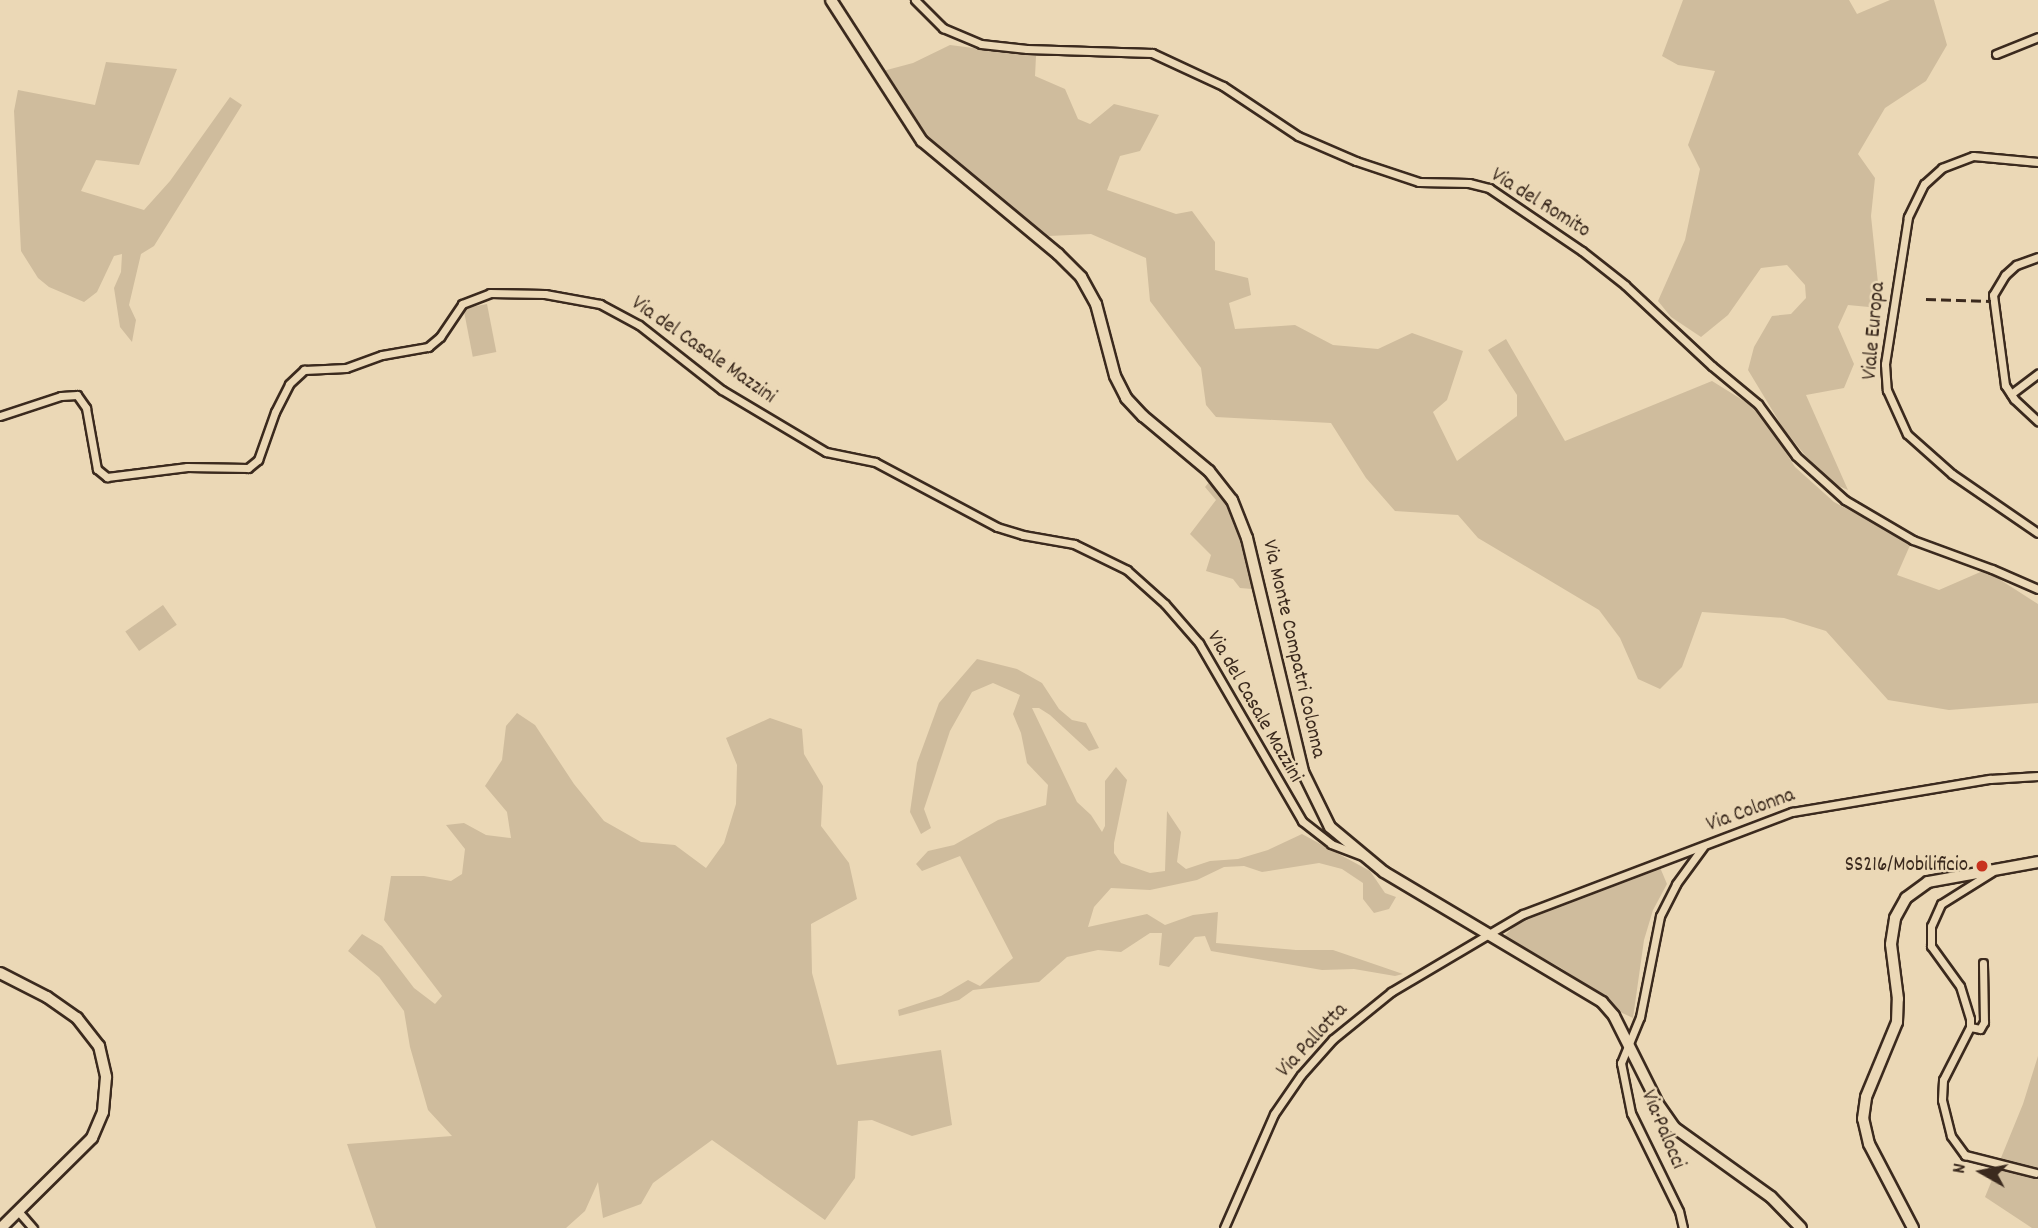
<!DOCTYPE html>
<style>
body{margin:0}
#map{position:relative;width:2038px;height:1228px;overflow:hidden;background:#ebd8b6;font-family:Dekko,sans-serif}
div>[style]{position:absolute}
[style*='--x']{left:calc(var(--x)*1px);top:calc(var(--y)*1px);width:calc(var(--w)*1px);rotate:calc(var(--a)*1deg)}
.green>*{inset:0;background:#cfbc9d;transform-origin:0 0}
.roads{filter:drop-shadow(2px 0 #3b2a1e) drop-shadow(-2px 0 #3b2a1e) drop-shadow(0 2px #3b2a1e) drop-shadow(0 -2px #3b2a1e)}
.street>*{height:7px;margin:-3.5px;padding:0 3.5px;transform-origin:3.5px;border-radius:3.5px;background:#ebd8b6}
.secondary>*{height:10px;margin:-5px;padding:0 5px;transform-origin:5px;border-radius:5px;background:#ebd8b6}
.primary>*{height:10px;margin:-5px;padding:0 5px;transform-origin:5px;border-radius:5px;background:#ebd8b6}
.rail>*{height:2.5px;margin-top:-1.25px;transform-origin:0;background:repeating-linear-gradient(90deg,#3b2a1e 0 10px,transparent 0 15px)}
.dots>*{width:19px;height:19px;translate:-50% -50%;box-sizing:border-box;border:4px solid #ebd8b6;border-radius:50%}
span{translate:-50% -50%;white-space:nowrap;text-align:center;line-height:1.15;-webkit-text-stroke:5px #ebd8b6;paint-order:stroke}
.street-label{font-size:21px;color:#3b2a1e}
.poi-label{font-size:21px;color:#3b2a1e}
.right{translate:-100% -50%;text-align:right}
.north{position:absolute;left:1947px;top:1137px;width:70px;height:70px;-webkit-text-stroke:5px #ebd8b6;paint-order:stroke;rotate:279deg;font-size:19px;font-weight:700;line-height:28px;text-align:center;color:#3b2a1e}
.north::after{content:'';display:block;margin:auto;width:24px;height:32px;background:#3b2a1e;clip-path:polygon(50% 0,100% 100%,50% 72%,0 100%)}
</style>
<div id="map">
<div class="green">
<div style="clip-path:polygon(1683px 0,1849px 0,1857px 14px,1890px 0,1934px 0,1947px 45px,1926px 81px,1885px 108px,1858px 154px,1875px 178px,1871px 216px,1878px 283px,1869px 307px,1848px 305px,1838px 327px,1854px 364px,1844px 388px,1806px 395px,1848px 490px,1832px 483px,1808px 459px,1783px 428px,1748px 370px,1754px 347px,1772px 316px,1791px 314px,1806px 298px,1805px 285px,1787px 265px,1761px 268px,1728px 315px,1701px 337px,1671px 317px,1658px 301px,1685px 240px,1700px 169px,1688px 145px,1715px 71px,1678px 65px,1662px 56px)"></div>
<div style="clip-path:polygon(950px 45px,1036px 56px,1035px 76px,1065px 89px,1078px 119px,1090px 124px,1114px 104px,1159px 115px,1140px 151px,1120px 156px,1107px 190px,1176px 214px,1192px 211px,1215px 242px,1215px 270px,1248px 278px,1251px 295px,1229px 303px,1235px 329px,1295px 325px,1333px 345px,1378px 349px,1412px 333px,1463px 351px,1447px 400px,1433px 412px,1457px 461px,1517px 416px,1517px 395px,1488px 350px,1506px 339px,1565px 441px,1712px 381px,1749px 404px,1766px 422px,1795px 467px,1834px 502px,1911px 543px,1897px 575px,1939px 590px,1985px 570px,2038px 604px,2038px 703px,1949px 710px,1888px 700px,1826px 631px,1784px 618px,1702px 612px,1682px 667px,1660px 689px,1638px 679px,1620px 638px,1599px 610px,1478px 538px,1458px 515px,1395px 511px,1366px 478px,1331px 423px,1216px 417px,1206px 405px,1201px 368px,1150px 301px,1146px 258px,1091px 234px,1049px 236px,959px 168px,919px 130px,883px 71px,913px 63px)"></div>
<div style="clip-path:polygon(106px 62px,177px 69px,139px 165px,96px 160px,81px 191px,144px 210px,170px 181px,230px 97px,242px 105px,154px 246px,141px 254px,129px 305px,136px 320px,132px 342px,120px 327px,114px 288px,121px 272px,122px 254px,114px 256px,97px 292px,84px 302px,49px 287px,38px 278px,21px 251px,14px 111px,18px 90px,95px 105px)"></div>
<div style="left:487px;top:304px;width:49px;height:24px;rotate:79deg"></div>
<div style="clip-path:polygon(1210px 481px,1227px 503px,1236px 523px,1252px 589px,1240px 588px,1233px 579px,1206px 571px,1211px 555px,1190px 534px,1216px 500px,1205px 487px)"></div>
<div style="left:163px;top:605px;width:24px;height:46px;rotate:55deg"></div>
<div style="clip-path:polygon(977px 659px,1017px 669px,1042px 683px,1059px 709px,1072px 720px,1086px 723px,1099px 748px,1089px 751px,1050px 715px,1039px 708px,1032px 708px,1077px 802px,1091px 815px,1102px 832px,1105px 826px,1105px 781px,1116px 767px,1127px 780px,1114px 843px,1114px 853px,1121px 863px,1150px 873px,1165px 871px,1167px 811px,1181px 832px,1177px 862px,1186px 869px,1210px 861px,1238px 859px,1268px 850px,1302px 834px,1370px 871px,1385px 893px,1396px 897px,1389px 909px,1374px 913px,1363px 899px,1363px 883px,1342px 869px,1319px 863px,1262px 872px,1244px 866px,1224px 867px,1197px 880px,1150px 890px,1111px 888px,1094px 907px,1088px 927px,1147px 914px,1165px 925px,1193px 915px,1218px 912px,1216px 943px,1296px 950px,1333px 950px,1403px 974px,1395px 976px,1354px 969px,1322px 970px,1211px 951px,1205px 936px,1195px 937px,1169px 967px,1159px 965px,1162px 933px,1150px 933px,1121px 952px,1098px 950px,1067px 957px,1039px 982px,973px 990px,959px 1000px,899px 1016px,898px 1010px,941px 996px,968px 980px,980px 986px,1013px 958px,960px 856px,922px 871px,916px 864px,928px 851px,954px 845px,998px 820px,1046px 805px,1048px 785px,1027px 763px,1021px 733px,1013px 714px,1020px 695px,993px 683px,972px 692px,950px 731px,924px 809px,931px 828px,921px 834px,910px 812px,917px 763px,939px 703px)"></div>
<div style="clip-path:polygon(517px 713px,535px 725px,574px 784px,604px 821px,641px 842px,675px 845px,706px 868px,724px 843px,736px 804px,737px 765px,726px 738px,770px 718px,802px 729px,804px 754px,823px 786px,821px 826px,849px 863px,857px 899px,811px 924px,812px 973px,837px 1065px,941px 1050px,952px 1125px,912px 1136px,872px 1120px,858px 1121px,855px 1178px,825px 1220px,712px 1140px,653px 1183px,641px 1204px,603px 1218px,598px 1182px,585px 1211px,566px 1228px,376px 1228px,347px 1144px,452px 1136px,428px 1110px,410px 1047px,404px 1011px,379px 977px,348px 951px,362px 934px,382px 946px,414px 988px,435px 1004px,442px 996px,384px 920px,391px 876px,424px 876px,451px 881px,462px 874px,465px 849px,446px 825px,464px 823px,486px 835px,511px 838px,507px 812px,485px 786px,502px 760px,506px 726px)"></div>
<div style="clip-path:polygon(1659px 865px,1667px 884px,1653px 910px,1644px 940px,1633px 1018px,1618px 1011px,1600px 994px,1561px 968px,1504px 936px,1522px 919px)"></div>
<div style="clip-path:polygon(2038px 1056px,2038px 1228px,2032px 1228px,1985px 1197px,2023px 1104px)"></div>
</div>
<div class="roads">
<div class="street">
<div style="--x:915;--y:0;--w:40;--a:45"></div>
<div style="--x:943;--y:28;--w:41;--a:22.8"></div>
<div style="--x:981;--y:44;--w:46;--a:6.2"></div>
<div style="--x:1027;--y:49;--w:125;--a:1.8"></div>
<div style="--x:1152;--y:53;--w:78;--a:24.9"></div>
<div style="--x:1223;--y:86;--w:90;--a:33.7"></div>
<div style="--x:1298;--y:136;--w:63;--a:23.3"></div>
<div style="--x:1356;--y:161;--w:66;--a:18.4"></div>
<div style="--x:1419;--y:182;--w:50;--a:1.1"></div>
<div style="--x:1469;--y:183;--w:21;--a:14"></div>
<div style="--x:1489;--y:188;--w:112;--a:34.1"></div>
<div style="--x:1582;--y:251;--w:55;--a:38.3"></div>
<div style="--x:1625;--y:285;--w:119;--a:43"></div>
<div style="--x:1712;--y:366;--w:60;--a:39.6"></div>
<div style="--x:1758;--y:404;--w:64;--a:53.8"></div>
<div style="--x:1796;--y:456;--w:66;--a:41.9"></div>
<div style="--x:1845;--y:500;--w:79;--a:30.5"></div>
<div style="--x:1913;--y:540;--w:84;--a:20.2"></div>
<div style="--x:1992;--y:569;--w:50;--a:23.5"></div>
<div style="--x:1996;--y:54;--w:45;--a:-22"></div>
<div style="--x:2038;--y:162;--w:65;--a:-174.7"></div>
<div style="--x:1973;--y:156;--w:33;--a:159"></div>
<div style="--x:1942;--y:168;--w:24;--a:138"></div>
<div style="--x:1924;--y:184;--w:37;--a:116"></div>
<div style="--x:1908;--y:217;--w:149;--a:98.9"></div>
<div style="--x:1885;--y:364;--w:26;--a:86"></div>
<div style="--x:1887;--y:390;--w:48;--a:65.6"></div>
<div style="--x:1907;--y:434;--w:60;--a:41.6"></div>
<div style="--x:1952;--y:474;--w:104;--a:34.5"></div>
<div style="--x:2038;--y:257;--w:23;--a:160"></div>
<div style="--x:2016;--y:265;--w:15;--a:138"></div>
<div style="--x:2005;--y:275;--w:23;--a:121"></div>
<div style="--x:1993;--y:295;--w:91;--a:82.4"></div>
<div style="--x:2005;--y:385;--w:17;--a:57"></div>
<div style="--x:2014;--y:399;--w:33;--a:43"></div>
<div style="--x:2011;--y:394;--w:34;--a:-37"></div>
<div style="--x:0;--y:416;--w:64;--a:-18.2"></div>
<div style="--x:61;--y:396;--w:16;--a:-4"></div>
<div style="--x:77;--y:395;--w:16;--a:55"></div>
<div style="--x:86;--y:408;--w:62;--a:79.8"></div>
<div style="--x:97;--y:469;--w:13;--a:39"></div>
<div style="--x:107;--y:477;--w:81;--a:-7.1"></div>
<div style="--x:187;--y:467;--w:61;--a:0.9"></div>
<div style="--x:248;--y:468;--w:13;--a:-39"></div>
<div style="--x:258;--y:460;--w:51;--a:-70.5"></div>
<div style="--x:275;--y:412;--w:31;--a:-63"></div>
<div style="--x:289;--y:384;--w:21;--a:-43"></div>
<div style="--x:304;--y:370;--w:42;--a:-2.7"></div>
<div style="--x:346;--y:368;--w:38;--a:-20"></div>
<div style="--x:382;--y:355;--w:47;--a:-9.9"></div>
<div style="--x:428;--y:347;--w:16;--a:-40"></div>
<div style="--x:440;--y:337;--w:40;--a:-56"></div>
<div style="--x:462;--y:304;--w:30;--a:-21"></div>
<div style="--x:490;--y:293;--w:55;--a:1"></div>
<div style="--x:545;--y:294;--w:56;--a:10.3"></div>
<div style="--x:600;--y:304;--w:44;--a:28.3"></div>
<div style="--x:639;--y:325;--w:105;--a:38.1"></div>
<div style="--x:722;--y:390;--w:121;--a:30.8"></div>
<div style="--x:826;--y:452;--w:50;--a:11.5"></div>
<div style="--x:875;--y:462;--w:138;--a:28"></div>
<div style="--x:997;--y:527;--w:27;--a:17"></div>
<div style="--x:1023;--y:535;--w:52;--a:10"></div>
<div style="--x:1074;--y:544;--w:59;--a:26.1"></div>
<div style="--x:1127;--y:570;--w:51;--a:41.8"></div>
<div style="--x:1165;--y:604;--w:52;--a:48.9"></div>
<div style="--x:1199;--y:643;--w:206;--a:59.9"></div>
<div style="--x:1302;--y:821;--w:37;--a:38"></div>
<div style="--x:1331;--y:844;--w:33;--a:21"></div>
<div style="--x:1992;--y:872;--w:60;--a:147.9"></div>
<div style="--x:1941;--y:904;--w:24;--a:114"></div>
<div style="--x:1931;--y:926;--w:20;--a:90"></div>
<div style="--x:1931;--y:946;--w:49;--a:54.1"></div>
<div style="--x:1960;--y:986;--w:34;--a:73"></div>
<div style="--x:1970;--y:1019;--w:8;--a:90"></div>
<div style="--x:1970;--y:1027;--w:59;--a:117"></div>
<div style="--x:1943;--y:1080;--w:20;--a:93"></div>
<div style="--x:1942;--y:1100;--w:37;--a:76"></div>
<div style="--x:1951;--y:1136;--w:24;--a:54"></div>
<div style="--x:1965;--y:1155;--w:73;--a:14.2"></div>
<div style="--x:1970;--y:1027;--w:10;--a:11"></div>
<div style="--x:1980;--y:1029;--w:8;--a:-60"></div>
<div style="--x:1984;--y:1022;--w:59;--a:-91"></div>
<div style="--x:18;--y:1211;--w:23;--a:49"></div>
<div style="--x:1224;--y:1228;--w:124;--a:-66.3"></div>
<div style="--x:1274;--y:1114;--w:47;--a:-55.3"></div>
<div style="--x:1301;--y:1075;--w:48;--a:-48.4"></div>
<div style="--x:1333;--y:1039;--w:75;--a:-39"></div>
<div style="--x:1391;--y:992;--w:153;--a:-30.6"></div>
<div style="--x:1523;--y:914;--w:288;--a:-20.8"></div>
<div style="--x:1792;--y:812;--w:201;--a:-9.5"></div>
<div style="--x:1990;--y:779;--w:48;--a:-3.6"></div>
<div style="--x:1683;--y:1228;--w:17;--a:-103"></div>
<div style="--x:1679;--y:1211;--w:109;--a:-116.1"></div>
<div style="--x:1631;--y:1113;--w:51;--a:-101.3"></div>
<div style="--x:1621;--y:1063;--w:50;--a:-67.6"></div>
<div style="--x:1640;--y:1017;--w:103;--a:-78.8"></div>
<div style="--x:1660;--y:916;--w:36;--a:-63"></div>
<div style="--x:1676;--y:884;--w:46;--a:-53.9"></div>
</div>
<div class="secondary">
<div style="--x:831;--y:0;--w:168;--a:57.2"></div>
<div style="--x:922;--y:141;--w:177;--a:39.7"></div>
<div style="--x:1058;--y:254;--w:33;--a:45"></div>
<div style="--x:1081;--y:277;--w:31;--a:61"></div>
<div style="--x:1096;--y:304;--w:74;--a:75.2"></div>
<div style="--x:1115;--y:376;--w:25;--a:63"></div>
<div style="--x:1126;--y:398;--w:25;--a:47"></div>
<div style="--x:1143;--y:416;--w:86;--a:39.8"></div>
<div style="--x:1209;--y:471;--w:37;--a:52"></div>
<div style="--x:1232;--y:500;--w:41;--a:68.5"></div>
<div style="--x:1247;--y:538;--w:241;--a:76.5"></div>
<div style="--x:1303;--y:772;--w:61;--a:63.9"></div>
<div style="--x:1330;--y:827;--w:70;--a:39.8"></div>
<div style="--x:1384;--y:872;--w:254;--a:30.8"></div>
<div style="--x:1602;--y:1002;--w:18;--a:49"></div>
<div style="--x:1614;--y:1016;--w:98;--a:63.4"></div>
<div style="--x:1658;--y:1104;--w:29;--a:55"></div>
<div style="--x:1675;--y:1128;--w:118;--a:35.7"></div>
<div style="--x:1771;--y:1197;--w:43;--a:45.9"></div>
<div style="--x:0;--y:973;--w:53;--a:27.1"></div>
<div style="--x:47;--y:997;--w:37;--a:35"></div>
<div style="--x:77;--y:1018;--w:36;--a:52"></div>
<div style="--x:99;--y:1046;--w:32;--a:77"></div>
<div style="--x:106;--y:1077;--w:35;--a:95"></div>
<div style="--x:103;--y:1112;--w:28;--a:113"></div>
<div style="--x:92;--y:1138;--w:128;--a:135.3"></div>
</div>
<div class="primary">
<div style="--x:1913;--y:1228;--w:95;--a:-117.6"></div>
<div style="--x:1869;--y:1144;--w:26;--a:-103"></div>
<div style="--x:1863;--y:1119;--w:22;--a:-82"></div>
<div style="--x:1866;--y:1097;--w:81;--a:-67.5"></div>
<div style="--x:1897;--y:1022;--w:23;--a:-88"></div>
<div style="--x:1898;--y:999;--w:55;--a:-97.3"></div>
<div style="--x:1891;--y:944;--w:26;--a:-81"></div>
<div style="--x:1895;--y:918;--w:23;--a:-61"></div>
<div style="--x:1906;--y:898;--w:27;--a:-36"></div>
<div style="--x:1928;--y:882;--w:112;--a:-10.3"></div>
</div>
</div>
<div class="rail">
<div style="--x:1926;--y:299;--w:65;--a:1.8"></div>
</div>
<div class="dots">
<div style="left:1982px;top:866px;background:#c8321e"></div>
</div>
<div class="street-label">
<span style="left:1540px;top:204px;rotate:32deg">Via del Romito</span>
<span style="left:1875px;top:331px;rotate:-85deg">Viale Europa</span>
<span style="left:703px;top:351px;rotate:35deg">Via del Casale Mazzini</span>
<span style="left:1293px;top:649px;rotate:77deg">Via Monte Compatri Colonna</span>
<span style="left:1254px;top:707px;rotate:60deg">Via del Casale Mazzini</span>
<span style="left:1751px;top:811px;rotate:-20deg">Via Colonna</span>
<span style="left:1313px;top:1041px;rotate:-47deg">Via Pallotta</span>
<span style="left:1662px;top:1130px;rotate:67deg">Via Palocci</span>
</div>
<div class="poi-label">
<span class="right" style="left:1968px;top:866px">SS216/Mobilificio</span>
</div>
<div class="north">N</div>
</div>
